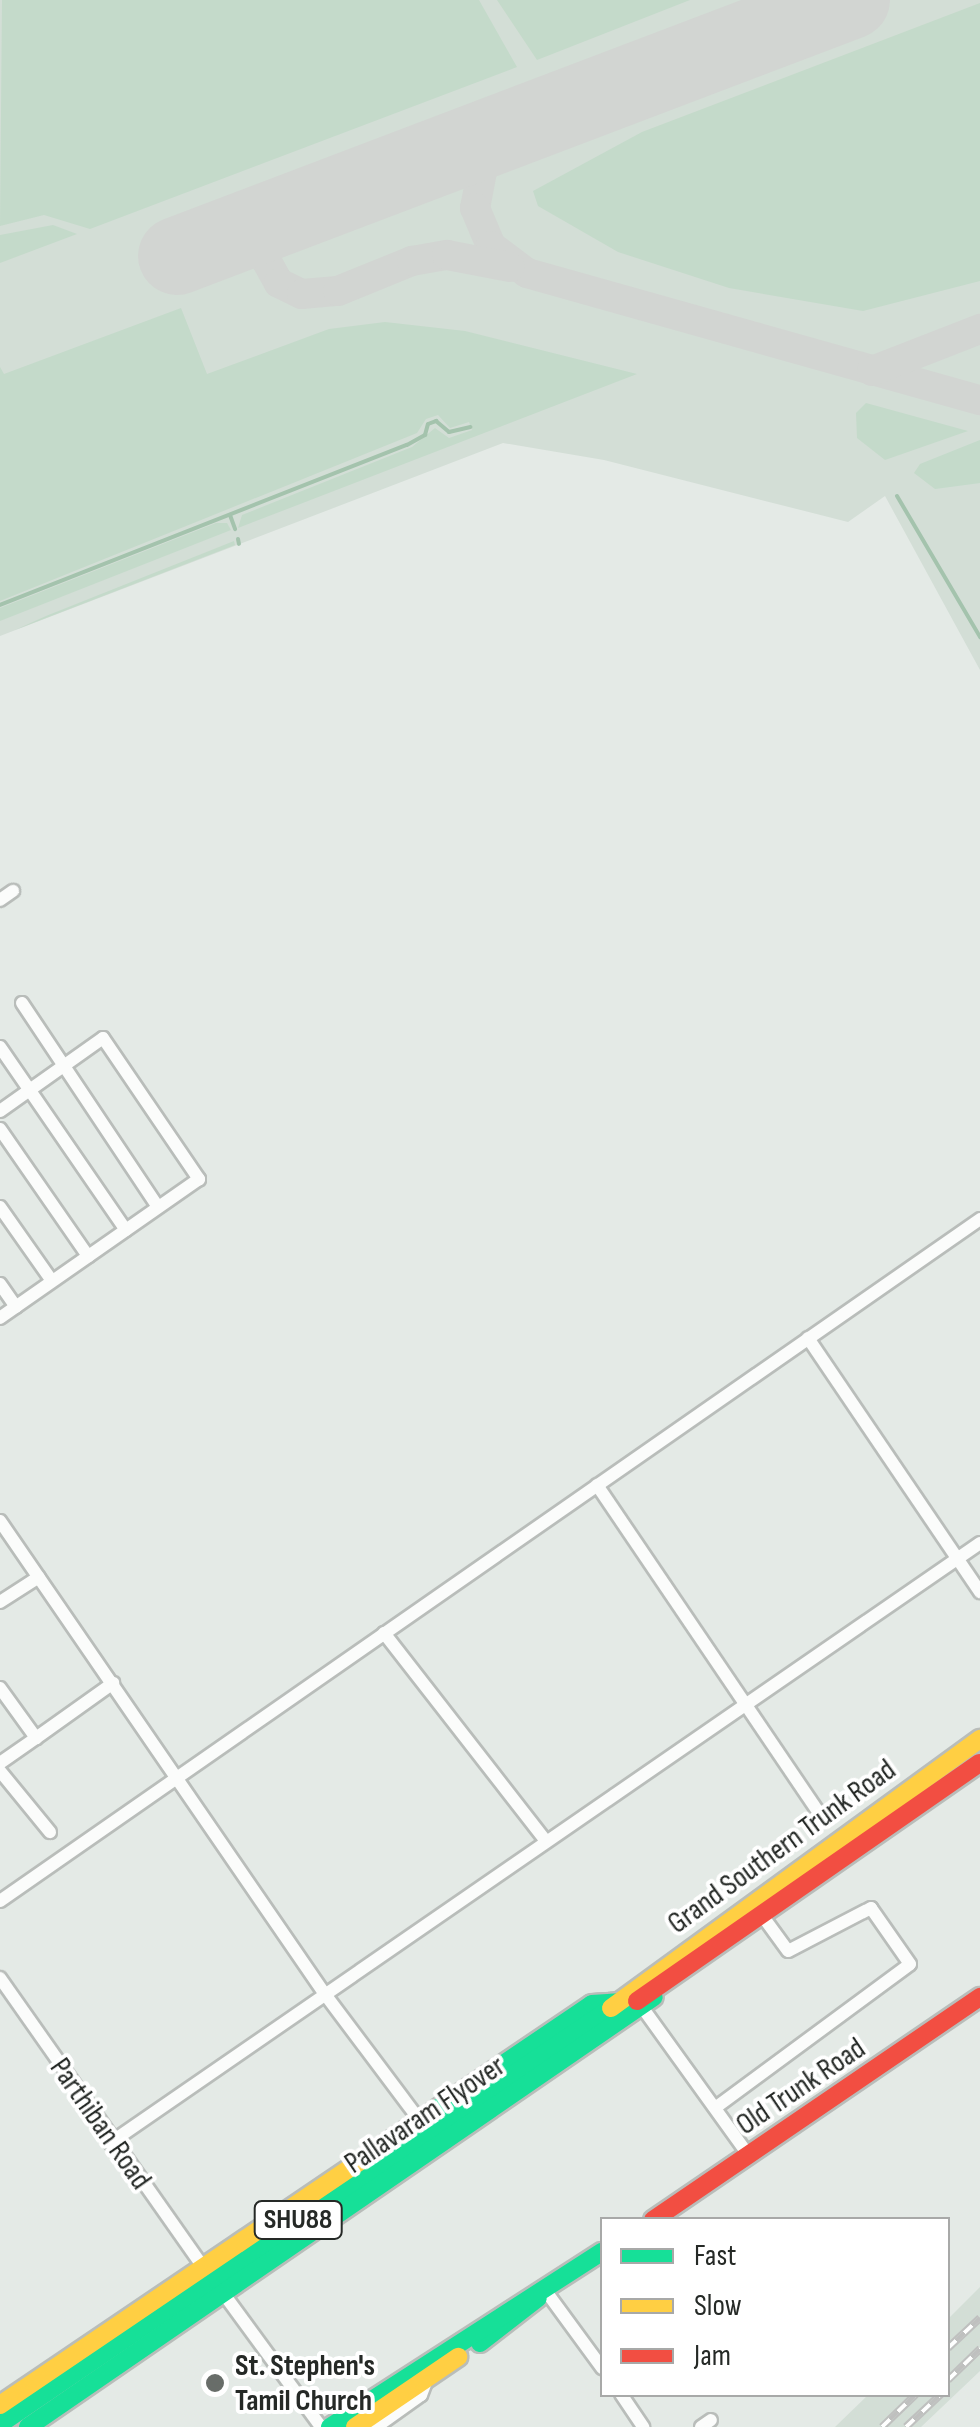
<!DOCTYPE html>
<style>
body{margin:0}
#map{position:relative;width:980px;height:2427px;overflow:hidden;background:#e4eae6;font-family:"Sofia Sans Condensed",sans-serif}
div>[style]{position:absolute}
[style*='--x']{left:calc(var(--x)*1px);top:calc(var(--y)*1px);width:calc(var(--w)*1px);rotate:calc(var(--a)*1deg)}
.built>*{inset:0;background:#d3ded6}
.green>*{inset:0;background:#c4daca}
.stream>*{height:4px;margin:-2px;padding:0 2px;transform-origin:2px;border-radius:2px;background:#a4c3ad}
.taxiway>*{height:30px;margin:-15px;padding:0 15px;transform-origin:15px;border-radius:15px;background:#d2d5d2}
.runway>*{height:78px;margin:-39px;padding:0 39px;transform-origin:39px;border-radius:39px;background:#d2d5d2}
.roads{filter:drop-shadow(2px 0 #b9bdba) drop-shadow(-2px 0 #b9bdba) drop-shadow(0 2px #b9bdba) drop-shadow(0 -2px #b9bdba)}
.street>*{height:12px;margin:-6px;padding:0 6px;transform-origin:6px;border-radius:6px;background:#fbfcfb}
.fast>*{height:18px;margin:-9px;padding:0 9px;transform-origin:9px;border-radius:9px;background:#16e098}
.slow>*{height:18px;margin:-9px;padding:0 9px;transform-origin:9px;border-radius:9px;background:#ffcf43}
.jam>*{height:18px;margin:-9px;padding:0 9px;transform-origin:9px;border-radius:9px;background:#f24e42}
.rail>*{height:8px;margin-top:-4px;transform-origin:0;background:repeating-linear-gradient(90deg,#fff 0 11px,#bfc0bf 0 22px);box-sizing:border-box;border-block:2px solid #bfc0bf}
.dots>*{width:28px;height:28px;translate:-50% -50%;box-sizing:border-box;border:5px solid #fff;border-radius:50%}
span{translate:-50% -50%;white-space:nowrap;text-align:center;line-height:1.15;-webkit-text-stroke:8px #fff;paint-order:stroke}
.shield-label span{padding:2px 8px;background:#fff;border:2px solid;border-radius:8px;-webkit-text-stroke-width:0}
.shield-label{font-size:28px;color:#252926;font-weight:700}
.street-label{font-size:30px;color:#252926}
.poi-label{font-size:30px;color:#252926;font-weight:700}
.left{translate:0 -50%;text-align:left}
.legend{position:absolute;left:600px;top:2217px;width:350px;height:180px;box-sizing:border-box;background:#fff;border:2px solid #a8a9a8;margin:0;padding:12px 18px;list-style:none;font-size:30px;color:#252926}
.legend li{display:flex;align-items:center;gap:20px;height:50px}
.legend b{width:50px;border:2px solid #a8a9a8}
</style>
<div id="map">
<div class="built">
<div style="clip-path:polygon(0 0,980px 0,980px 670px,885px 496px,848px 522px,604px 460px,503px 443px,0 636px)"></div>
<div style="clip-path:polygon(980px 2287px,980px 2371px,921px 2427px,835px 2427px,868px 2395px,948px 2394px,948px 2319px)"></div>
</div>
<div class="green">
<div style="clip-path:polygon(2px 0,479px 0,517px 67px,90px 229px,44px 215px,0 226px)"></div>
<div style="clip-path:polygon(497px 0,690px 0,537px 60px)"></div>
<div style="clip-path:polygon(980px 3px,980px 281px,863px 311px,729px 288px,618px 252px,538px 206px,533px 191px,642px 132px)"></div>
<div style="clip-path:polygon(53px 225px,77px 234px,0 263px,0 235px)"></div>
<div style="clip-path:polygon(181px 308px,207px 374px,329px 329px,385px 322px,465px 331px,637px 374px,238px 528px,242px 515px,412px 447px,435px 428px,449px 438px,472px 430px,469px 422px,450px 428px,438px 415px,426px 419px,417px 433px,0 601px,0 367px,4px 374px)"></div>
<div style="clip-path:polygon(866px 403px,968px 431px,885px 460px,857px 438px,856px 413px)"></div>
<div style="clip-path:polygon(980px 440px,980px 483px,935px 489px,914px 473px,920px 464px)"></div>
<div style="clip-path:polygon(216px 523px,227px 523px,231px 530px,0 621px,0 608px)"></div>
<div style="clip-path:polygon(234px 541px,235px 545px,15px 630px,46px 616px)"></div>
</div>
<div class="stream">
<div style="--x:897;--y:496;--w:164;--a:59.5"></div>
<div style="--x:230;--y:515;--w:15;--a:70"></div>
<div style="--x:238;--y:539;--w:5;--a:79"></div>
<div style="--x:0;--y:605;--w:437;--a:-21.5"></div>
<div style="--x:407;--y:445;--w:21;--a:-29"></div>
<div style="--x:425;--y:435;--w:11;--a:-75"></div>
<div style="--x:428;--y:424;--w:9;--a:-21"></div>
<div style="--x:436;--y:421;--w:17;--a:40"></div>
<div style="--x:449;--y:432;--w:22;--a:-13"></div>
</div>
<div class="taxiway">
<div style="--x:514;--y:129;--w:44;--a:133.2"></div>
<div style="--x:484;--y:161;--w:48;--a:100.8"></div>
<div style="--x:475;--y:208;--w:41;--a:67.2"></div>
<div style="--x:491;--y:246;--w:45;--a:36.9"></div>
<div style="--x:527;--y:273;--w:470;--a:15.7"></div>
<div style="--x:285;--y:214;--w:25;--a:130"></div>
<div style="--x:269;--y:233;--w:27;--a:96"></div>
<div style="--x:266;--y:260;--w:26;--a:61"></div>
<div style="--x:279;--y:283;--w:25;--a:26"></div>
<div style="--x:302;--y:294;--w:36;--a:-5"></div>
<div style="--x:338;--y:291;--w:80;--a:-22.1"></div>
<div style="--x:412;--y:261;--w:36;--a:-10"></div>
<div style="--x:447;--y:255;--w:64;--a:10.8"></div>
<div style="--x:872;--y:371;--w:116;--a:-21.3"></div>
</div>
<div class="runway">
<div style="--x:177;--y:256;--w:721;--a:-20.8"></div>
</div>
<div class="roads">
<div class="street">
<div style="--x:0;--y:900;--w:16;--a:-35"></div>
<div style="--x:22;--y:1003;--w:245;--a:56.3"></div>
<div style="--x:0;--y:1047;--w:222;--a:55.5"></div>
<div style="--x:0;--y:1111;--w:126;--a:-35.3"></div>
<div style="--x:103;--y:1038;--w:171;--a:55.8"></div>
<div style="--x:199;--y:1179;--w:243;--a:145.1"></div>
<div style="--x:0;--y:1129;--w:155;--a:55.3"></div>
<div style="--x:0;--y:1207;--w:90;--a:54.9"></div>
<div style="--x:0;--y:1284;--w:28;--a:55"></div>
<div style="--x:808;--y:1338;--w:307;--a:55.9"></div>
<div style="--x:597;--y:1485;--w:401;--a:55.9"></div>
<div style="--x:0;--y:1521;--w:573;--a:55.53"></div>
<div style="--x:324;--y:1993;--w:160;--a:53.1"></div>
<div style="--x:0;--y:1602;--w:46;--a:-32.7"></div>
<div style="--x:384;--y:1633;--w:264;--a:52.1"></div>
<div style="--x:0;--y:1688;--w:62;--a:54.2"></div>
<div style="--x:36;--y:1738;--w:95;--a:-35.5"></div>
<div style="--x:0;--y:1763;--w:44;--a:-34.8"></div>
<div style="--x:0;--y:1771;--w:79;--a:50.7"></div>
<div style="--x:0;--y:1901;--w:1194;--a:-34.83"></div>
<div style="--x:0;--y:1978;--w:353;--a:54.9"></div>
<div style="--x:642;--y:2007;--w:183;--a:54.3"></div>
<div style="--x:715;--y:2108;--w:242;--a:-36.4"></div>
<div style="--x:910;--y:1964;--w:68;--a:-124.9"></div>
<div style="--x:871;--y:1908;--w:93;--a:152.6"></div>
<div style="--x:788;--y:1951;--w:46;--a:-126.1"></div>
<div style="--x:110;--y:2143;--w:1057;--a:-34.59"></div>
<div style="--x:545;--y:2290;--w:97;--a:53.8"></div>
<div style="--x:226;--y:2297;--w:161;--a:53.8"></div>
<div style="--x:621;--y:2394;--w:40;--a:56"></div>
<div style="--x:376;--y:2427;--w:55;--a:-35.4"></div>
<div style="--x:421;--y:2395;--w:17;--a:-69"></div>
<div style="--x:701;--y:2427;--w:12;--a:-35"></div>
</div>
<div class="fast">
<div style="--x:369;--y:2155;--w:269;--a:-34.1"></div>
<div style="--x:592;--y:2004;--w:27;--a:-4"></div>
<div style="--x:480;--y:2343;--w:73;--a:-37.8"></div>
<div style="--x:0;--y:2424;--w:739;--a:-34.25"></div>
<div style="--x:28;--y:2427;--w:759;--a:-34.49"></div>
<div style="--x:330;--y:2427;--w:323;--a:-32.8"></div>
</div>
<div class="slow">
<div style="--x:611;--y:2008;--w:457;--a:-36.1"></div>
<div style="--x:0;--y:2405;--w:446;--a:-34.1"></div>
<div style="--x:355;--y:2427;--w:125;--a:-34.2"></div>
</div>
<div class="jam">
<div style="--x:637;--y:2001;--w:417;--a:-34.8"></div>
<div style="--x:653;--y:2220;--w:396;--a:-34.3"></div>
</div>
</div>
<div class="rail">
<div style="--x:948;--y:2348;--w:44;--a:-43.2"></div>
<div style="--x:948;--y:2380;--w:45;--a:-44.1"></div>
<div style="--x:882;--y:2427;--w:47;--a:-44.1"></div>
<div style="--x:906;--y:2427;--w:48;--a:-43.3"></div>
</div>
<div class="dots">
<div style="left:215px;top:2383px;background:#686d69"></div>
</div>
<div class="shield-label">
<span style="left:298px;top:2220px">SHU88</span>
</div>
<div class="street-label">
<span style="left:782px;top:1847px;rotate:-36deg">Grand Southern Trunk Road</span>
<span style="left:801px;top:2087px;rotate:-34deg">Old Trunk Road</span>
<span style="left:425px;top:2115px;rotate:-34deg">Pallavaram Flyover</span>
<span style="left:100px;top:2124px;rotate:55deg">Parthiban Road</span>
</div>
<div class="poi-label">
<span class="left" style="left:235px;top:2383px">St. Stephen's<br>Tamil Church</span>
</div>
<ul class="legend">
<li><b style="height:12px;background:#16e098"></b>Fast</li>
<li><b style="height:12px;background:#ffcf43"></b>Slow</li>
<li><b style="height:12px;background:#f24e42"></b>Jam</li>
</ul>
</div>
